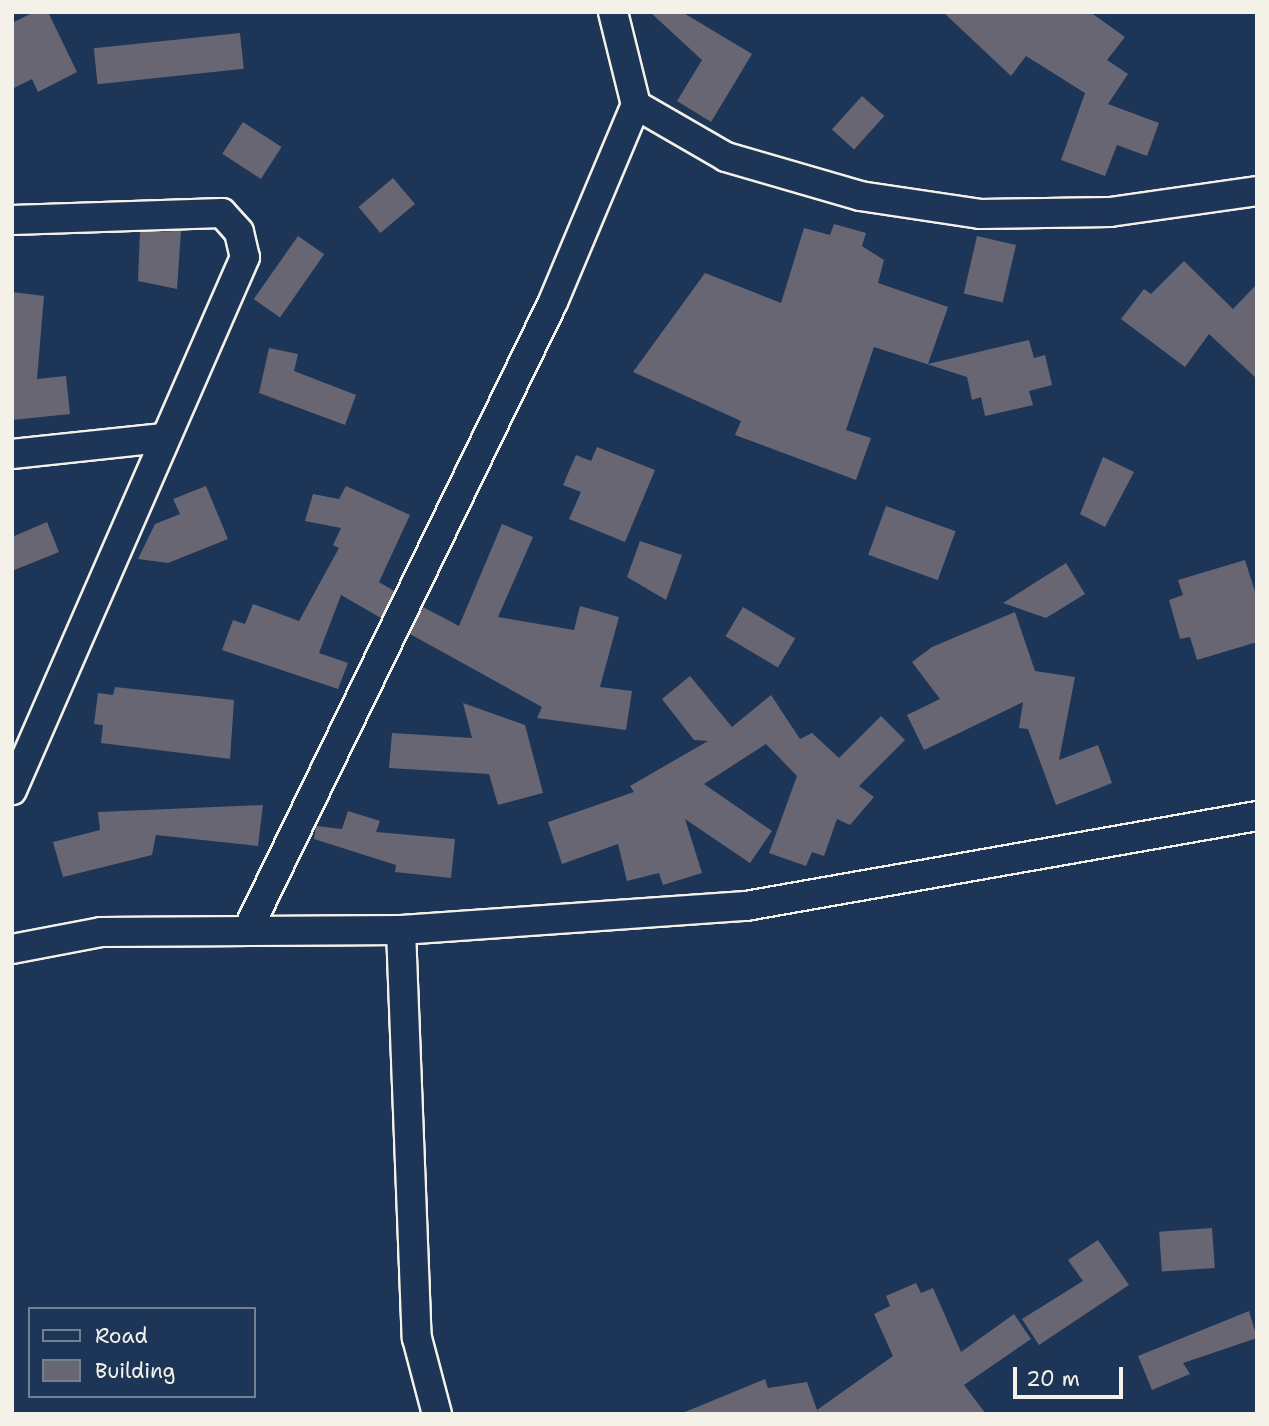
<!DOCTYPE html>
<style>
body{margin:0}
#map{position:relative;width:1269px;height:1426px;overflow:hidden;background:#1d3557;font-family:"Shantell Sans",sans-serif}
div>[style]{position:absolute}
[style*='--x']{left:calc(var(--x)*1px);top:calc(var(--y)*1px);width:calc(var(--w)*1px);rotate:calc(var(--a)*1deg)}
.building>*{inset:0;background:#696674;transform-origin:0 0}
.roads{filter:drop-shadow(2px 0 #f4f1e8) drop-shadow(-2px 0 #f4f1e8) drop-shadow(0 2px #f4f1e8) drop-shadow(0 -2px #f4f1e8)}
.minor>*{height:28px;margin:-14px;padding:0 14px;transform-origin:14px;border-radius:14px;background:#1d3557}
span{translate:-50% -50%;white-space:nowrap;text-align:center;line-height:1.15;-webkit-text-stroke:5px #1d3557;paint-order:stroke}
.frame{position:absolute;inset:0;border:14px solid #f4f1e8;pointer-events:none}
.legend{position:absolute;left:28px;top:1307px;width:228px;height:91px;box-sizing:border-box;background:#1d3557;border:2px solid #738091;margin:0;padding:9px 12px;list-style:none;font-size:21px;color:#f4f1e8}
.legend li{display:flex;align-items:center;gap:14px;height:35px}
.legend b{width:35px;border:2px solid #738091}
.scale{position:absolute;left:1013px;top:1367px;width:110px;height:32px;box-sizing:border-box;border:4px solid #f4f1e8;border-top:0;padding-left:9px;font-size:21px;line-height:24px;white-space:nowrap;color:#f4f1e8;-webkit-text-stroke:5px #1d3557;paint-order:stroke}
</style>
<div id="map">
<div class="building">
<div style="clip-path:polygon(34px 12px,48px 12px,77px 72px,38px 92px,32px 79px,12px 89px,12px 23px)"></div>
<div style="clip-path:polygon(650px 12px,682px 12px,752px 54px,711px 122px,677px 101px,702px 60px)"></div>
<div style="clip-path:polygon(943px 12px,1090px 12px,1125px 37px,1107px 60px,1128px 74px,1108px 104px,1159px 123px,1147px 156px,1117px 145px,1105px 176px,1061px 160px,1085px 93px,1026px 56px,1011px 76px)"></div>
<div style="left:240px;top:33px;width:36px;height:147px;rotate:84deg"></div>
<div style="left:862px;top:96px;width:30px;height:45px;rotate:42deg"></div>
<div style="left:243px;top:122px;width:46px;height:38px;rotate:33deg"></div>
<div style="left:393px;top:178px;width:34px;height:45px;rotate:50deg"></div>
<div style="clip-path:polygon(834px 224px,866px 233px,862px 246px,884px 260px,878px 283px,948px 307px,928px 364px,1029px 340px,1034px 358px,1045px 355px,1052px 385px,1029px 391px,1033px 405px,985px 416px,981px 397px,972px 400px,967px 377px,874px 347px,846px 430px,871px 438px,856px 480px,735px 435px,741px 421px,633px 372px,705px 273px,781px 303px,804px 228px,830px 235px)"></div>
<div style="clip-path:polygon(181px 231px,177px 289px,138px 281px,140px 232px)"></div>
<div style="left:298px;top:236px;width:32px;height:77px;rotate:35deg"></div>
<div style="left:977px;top:236px;width:40px;height:59px;rotate:13deg"></div>
<div style="clip-path:polygon(1184px 261px,1233px 309px,1257px 284px,1257px 379px,1209px 334px,1185px 367px,1121px 319px,1144px 289px,1151px 294px)"></div>
<div style="clip-path:polygon(12px 292px,44px 296px,37px 379px,66px 376px,70px 414px,12px 420px)"></div>
<div style="clip-path:polygon(269px 348px,298px 354px,294px 371px,356px 395px,345px 425px,259px 393px)"></div>
<div style="clip-path:polygon(597px 447px,655px 470px,625px 542px,569px 519px,581px 492px,563px 485px,576px 455px,591px 461px)"></div>
<div style="clip-path:polygon(1103px 457px,1134px 472px,1105px 527px,1080px 514px)"></div>
<div style="clip-path:polygon(206px 486px,228px 539px,168px 563px,138px 559px,155px 524px,180px 514px,173px 499px)"></div>
<div style="clip-path:polygon(346px 486px,410px 515px,379px 582px,394px 591px,381px 618px,341px 595px,319px 653px,348px 663px,338px 689px,222px 650px,233px 620px,245px 624px,253px 604px,299px 621px,339px 548px,333px 545px,341px 528px,305px 521px,313px 494px,339px 499px)"></div>
<div style="left:886px;top:506px;width:74px;height:52px;rotate:20deg"></div>
<div style="clip-path:polygon(47px 522px,59px 552px,12px 571px,12px 537px)"></div>
<div style="clip-path:polygon(502px 524px,533px 537px,498px 617px,574px 630px,580px 606px,619px 617px,600px 687px,632px 691px,626px 730px,537px 718px,542px 707px,410px 634px,423px 607px,459px 626px)"></div>
<div style="clip-path:polygon(640px 541px,682px 555px,666px 600px,627px 577px)"></div>
<div style="clip-path:polygon(1245px 560px,1257px 598px,1257px 642px,1197px 660px,1190px 637px,1180px 639px,1169px 600px,1183px 595px,1178px 580px)"></div>
<div style="clip-path:polygon(1066px 563px,1085px 594px,1046px 618px,1003px 603px)"></div>
<div style="left:743px;top:607px;width:61px;height:34px;rotate:31deg"></div>
<div style="clip-path:polygon(1015px 612px,1035px 671px,1075px 677px,1059px 760px,1098px 745px,1112px 783px,1056px 805px,1028px 729px,1019px 728px,1023px 702px,924px 750px,907px 715px,940px 699px,912px 662px,932px 647px)"></div>
<div style="clip-path:polygon(690px 676px,732px 727px,771px 695px,800px 739px,812px 733px,839px 758px,881px 716px,905px 740px,859px 786px,874px 797px,850px 825px,837px 819px,824px 856px,812px 852px,806px 866px,769px 853px,797px 776px,766px 744px,704px 784px,772px 831px,750px 863px,685px 819px,702px 873px,663px 885px,659px 873px,627px 881px,618px 844px,562px 864px,548px 822px,634px 792px,630px 786px,708px 741px,694px 740px,662px 699px)"></div>
<div style="clip-path:polygon(115px 687px,234px 700px,230px 759px,101px 743px,103px 725px,94px 724px,98px 693px,113px 695px)"></div>
<div style="clip-path:polygon(463px 703px,525px 725px,543px 793px,498px 805px,489px 774px,389px 768px,392px 733px,472px 738px)"></div>
<div style="clip-path:polygon(263px 805px,258px 846px,156px 835px,152px 855px,63px 877px,53px 842px,100px 830px,98px 812px)"></div>
<div style="clip-path:polygon(348px 811px,380px 821px,376px 832px,455px 839px,451px 878px,395px 872px,396px 865px,314px 839px,316px 826px,342px 829px)"></div>
<div style="left:1212px;top:1228px;width:40px;height:53px;rotate:86deg"></div>
<div style="clip-path:polygon(1098px 1240px,1129px 1285px,1039px 1345px,1022px 1319px,1083px 1281px,1068px 1260px)"></div>
<div style="clip-path:polygon(916px 1283px,921px 1293px,933px 1288px,961px 1352px,1014px 1314px,1031px 1339px,964px 1385px,986px 1414px,680px 1414px,765px 1379px,768px 1388px,807px 1382px,817px 1410px,893px 1356px,874px 1314px,890px 1306px,886px 1296px)"></div>
<div style="clip-path:polygon(1249px 1311px,1257px 1338px,1183px 1363px,1190px 1374px,1152px 1390px,1138px 1356px)"></div>
</div>
<div class="roads">
<div class="minor">
<div style="--x:636;--y:105;--w:104;--a:30"></div>
<div style="--x:726;--y:157;--w:140;--a:16.2"></div>
<div style="--x:860;--y:196;--w:121;--a:8.5"></div>
<div style="--x:980;--y:214;--w:130;--a:-0.9"></div>
<div style="--x:1110;--y:212;--w:148;--a:-8.1"></div>
<div style="--x:12;--y:220;--w:210;--a:-1.9"></div>
<div style="--x:222;--y:213;--w:25;--a:48"></div>
<div style="--x:239;--y:232;--w:26;--a:77"></div>
<div style="--x:245;--y:257;--w:582;--a:113.61"></div>
<div style="--x:12;--y:454;--w:150;--a:-6.1"></div>
<div style="--x:249;--y:927;--w:695;--a:-64.06"></div>
<div style="--x:553;--y:302;--w:214;--a:-67.2"></div>
<div style="--x:636;--y:105;--w:96;--a:-103.9"></div>
<div style="--x:401;--y:930;--w:408;--a:87.8"></div>
<div style="--x:417;--y:1338;--w:79;--a:75.3"></div>
<div style="--x:12;--y:949;--w:91;--a:-10.8"></div>
<div style="--x:101;--y:932;--w:300;--a:-0.4"></div>
<div style="--x:401;--y:930;--w:346;--a:-4"></div>
<div style="--x:746;--y:906;--w:519;--a:-9.99"></div>
</div>
</div>
<div class="frame"></div>
<ul class="legend">
<li><b style="height:9px;background:#1d3557"></b>Road</li>
<li><b style="height:19px;background:#696674"></b>Building</li>
</ul>
<div class="scale">20 m</div>
</div>
